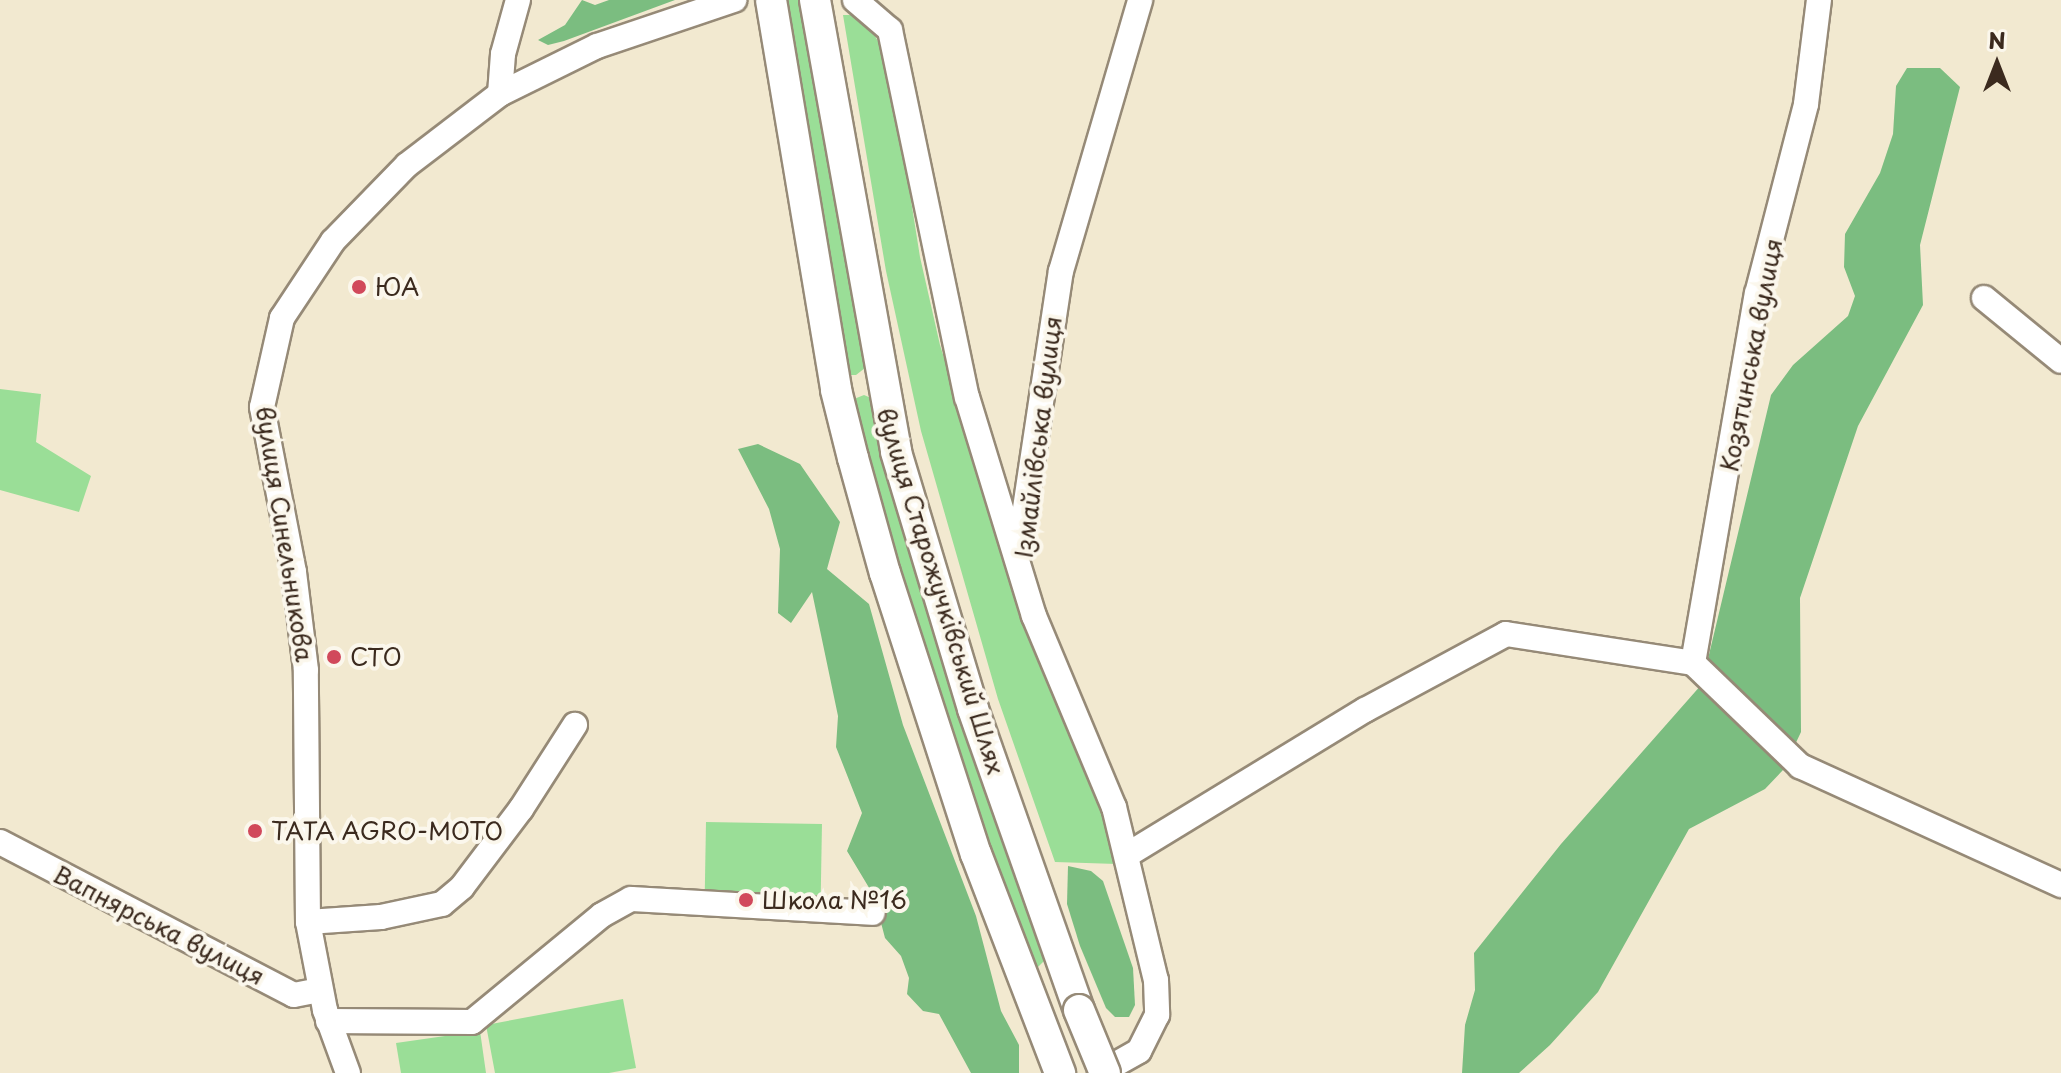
<!DOCTYPE html>
<meta charset="utf-8">
<style>
body{margin:0}
#map{position:relative;width:2061px;height:1073px;overflow:hidden;background:#f2e9d0;font-family:"Playpen Sans",sans-serif}
div>[style]{position:absolute}
[style*='--x']{left:calc(var(--x)*1px);top:calc(var(--y)*1px);width:calc(var(--w)*1px);rotate:calc(var(--a)*1deg)}
.green>*{inset:0;background:#9ade97;transform-origin:0 0}
.forest>*{inset:0;background:#7bbd80}
.roads{filter:drop-shadow(2px 0 #968a77) drop-shadow(-2px 0 #968a77) drop-shadow(0 2px #968a77) drop-shadow(0 -2px #968a77)}
.minor>*{height:24px;margin:-12px;padding:0 12px;transform-origin:12px;border-radius:12px;background:#fff}
.major>*{height:30px;margin:-15px;padding:0 15px;transform-origin:15px;border-radius:15px;background:#fff}
.bridges{filter:drop-shadow(2px 0 #968a77) drop-shadow(-2px 0 #968a77) drop-shadow(0 2px #968a77) drop-shadow(0 -2px #968a77)}
.major-bridge>*{height:30px;margin:-15px;padding:0 15px;transform-origin:15px;border-radius:15px;background:#fff}
.dots>*{width:22px;height:22px;translate:-50% -50%;box-sizing:border-box;border:4px solid #fbf7ec;border-radius:50%}
span{translate:-50% -50%;white-space:nowrap;text-align:center;line-height:1.15;-webkit-text-stroke:8px #fbf7ec;paint-order:stroke}
.poi-label{font-size:24px;color:#3b2a1e}
.left{translate:0 -50%;text-align:left}
.street-label{font-size:24px;color:#3b2a1e}
.north{position:absolute;left:1957px;top:24px;width:80px;height:80px;-webkit-text-stroke:6px #fbf7ec;paint-order:stroke;rotate:0deg;font-size:22px;font-weight:700;line-height:32px;text-align:center;color:#3b2a1e}
.north::after{content:'';display:block;margin:auto;width:28px;height:36px;background:#3b2a1e;clip-path:polygon(50% 0,100% 100%,50% 72%,0 100%)}
</style>
<div id="map">
<div class="green">
<div style="clip-path:polygon(783px 0,806px 0,865px 368px,856px 375px,846px 375px)"></div>
<div style="clip-path:polygon(843px 15px,854px 15px,870px 27px,889px 61px,920px 257px,940px 345px,1028px 622px,1096px 785px,1117px 864px,1055px 862px,998px 699px,921px 431px,886px 271px)"></div>
<div style="clip-path:polygon(0 389px,41px 394px,36px 442px,91px 476px,79px 512px,0 490px)"></div>
<div style="clip-path:polygon(864px 395px,871px 398px,1048px 957px,1036px 969px,1027px 963px,941px 717px,849px 401px)"></div>
<div style="left:706px;top:822px;width:116px;height:71px;rotate:1deg"></div>
<div style="clip-path:polygon(623px 999px,636px 1068px,609px 1073px,495px 1073px,486px 1025px)"></div>
<div style="clip-path:polygon(480px 1031px,486px 1073px,401px 1073px,396px 1043px)"></div>
</div>
<div class="forest">
<div style="clip-path:polygon(582px 0,595px 5px,609px 0,675px 0,564px 41px,548px 45px,538px 40px,565px 25px)"></div>
<div style="clip-path:polygon(1907px 68px,1940px 68px,1960px 87px,1920px 245px,1923px 305px,1858px 426px,1800px 598px,1801px 732px,1783px 770px,1765px 789px,1689px 829px,1598px 992px,1550px 1045px,1519px 1073px,1462px 1073px,1465px 1025px,1475px 990px,1474px 953px,1561px 844px,1702px 684px,1771px 395px,1793px 365px,1848px 316px,1855px 296px,1844px 267px,1845px 234px,1880px 173px,1893px 134px,1896px 86px)"></div>
<div style="clip-path:polygon(758px 444px,800px 464px,840px 522px,827px 569px,869px 604px,903px 725px,976px 916px,1001px 1011px,1019px 1045px,1019px 1073px,971px 1073px,939px 1014px,923px 1011px,907px 994px,909px 978px,901px 956px,885px 938px,874px 896px,847px 851px,862px 813px,836px 747px,838px 716px,812px 592px,791px 623px,778px 613px,780px 549px,769px 509px,738px 449px)"></div>
<div style="clip-path:polygon(1068px 866px,1091px 871px,1103px 881px,1133px 968px,1135px 1005px,1129px 1017px,1115px 1017px,1106px 1008px,1080px 946px,1067px 904px)"></div>
</div>
<div class="roads">
<div class="minor">
<div style="--x:855;--y:0;--w:46;--a:40.6"></div>
<div style="--x:890;--y:30;--w:375;--a:78.2"></div>
<div style="--x:967;--y:397;--w:229;--a:73"></div>
<div style="--x:1034;--y:616;--w:207;--a:67.3"></div>
<div style="--x:1114;--y:807;--w:178;--a:76.4"></div>
<div style="--x:1156;--y:980;--w:35;--a:88"></div>
<div style="--x:1157;--y:1015;--w:40;--a:116.6"></div>
<div style="--x:1139;--y:1051;--w:45;--a:150.6"></div>
<div style="--x:500;--y:94;--w:40;--a:-85.7"></div>
<div style="--x:503;--y:54;--w:56;--a:-74.5"></div>
<div style="--x:1984;--y:298;--w:99;--a:39.3"></div>
<div style="--x:1019;--y:548;--w:280;--a:-81.4"></div>
<div style="--x:1061;--y:271;--w:282;--a:-73.7"></div>
<div style="--x:1693;--y:663;--w:375;--a:-80.2"></div>
<div style="--x:1757;--y:294;--w:196;--a:-75.5"></div>
<div style="--x:1806;--y:104;--w:105;--a:-82.9"></div>
<div style="--x:1693;--y:663;--w:149;--a:43.9"></div>
<div style="--x:1800;--y:766;--w:287;--a:24.5"></div>
<div style="--x:0;--y:842;--w:331;--a:27.5"></div>
<div style="--x:294;--y:995;--w:26;--a:-11"></div>
<div style="--x:1127;--y:855;--w:279;--a:-31.4"></div>
<div style="--x:1365;--y:710;--w:160;--a:-28.3"></div>
<div style="--x:1506;--y:634;--w:189;--a:8.8"></div>
<div style="--x:308;--y:922;--w:73;--a:-3.9"></div>
<div style="--x:381;--y:917;--w:62;--a:-12"></div>
<div style="--x:442;--y:904;--w:26;--a:-40"></div>
<div style="--x:462;--y:887;--w:98;--a:-52.9"></div>
<div style="--x:521;--y:809;--w:100;--a:-57.3"></div>
<div style="--x:328;--y:1021;--w:144;--a:0.4"></div>
<div style="--x:472;--y:1022;--w:168;--a:-39.5"></div>
<div style="--x:602;--y:915;--w:33;--a:-29"></div>
<div style="--x:631;--y:899;--w:242;--a:3.3"></div>
<div style="--x:348;--y:1073;--w:67;--a:-110.1"></div>
<div style="--x:325;--y:1010;--w:90;--a:-100.9"></div>
<div style="--x:308;--y:922;--w:252;--a:-90.5"></div>
<div style="--x:306;--y:670;--w:99;--a:-97"></div>
<div style="--x:294;--y:572;--w:168;--a:-101"></div>
<div style="--x:262;--y:407;--w:91;--a:-77.3"></div>
<div style="--x:282;--y:318;--w:92;--a:-56.5"></div>
<div style="--x:333;--y:241;--w:106;--a:-45.8"></div>
<div style="--x:407;--y:165;--w:117;--a:-37.4"></div>
<div style="--x:500;--y:94;--w:108;--a:-26.3"></div>
<div style="--x:597;--y:46;--w:145;--a:-18.6"></div>
</div>
<div class="major">
<div style="--x:771;--y:0;--w:395;--a:80.5"></div>
<div style="--x:836;--y:390;--w:70;--a:76"></div>
<div style="--x:853;--y:458;--w:119;--a:74.5"></div>
<div style="--x:885;--y:573;--w:295;--a:72.1"></div>
<div style="--x:976;--y:854;--w:235;--a:69"></div>
<div style="--x:815;--y:0;--w:459;--a:79.8"></div>
<div style="--x:896;--y:452;--w:268;--a:73.3"></div>
<div style="--x:973;--y:709;--w:319;--a:70.6"></div>
</div>
</div>
<div class="bridges">
<div class="major-bridge">
<div style="--x:1079;--y:1010;--w:68;--a:67.6"></div>
</div>
</div>
<div class="dots">
<div style="left:359px;top:287px;background:#d1495b"></div>
<div style="left:334px;top:657px;background:#d1495b"></div>
<div style="left:255px;top:831px;background:#d1495b"></div>
<div style="left:746px;top:900px;background:#d1495b"></div>
</div>
<div class="poi-label">
<span class="left" style="left:375px;top:287px">ЮА</span>
<span class="left" style="left:350px;top:657px">СТО</span>
<span class="left" style="left:271px;top:831px">TATA AGRO-MOTO</span>
<span class="left" style="left:762px;top:900px">Школа №16</span>
</div>
<div class="street-label">
<span style="left:1751px;top:355px;rotate:-79deg">Козятинська вулиця</span>
<span style="left:1038px;top:437px;rotate:-83deg">Ізмайлівська вулиця</span>
<span style="left:285px;top:534px;rotate:81deg">вулиця Синельникова</span>
<span style="left:941px;top:591px;rotate:73deg">вулиця Старожучківський Шлях</span>
<span style="left:159px;top:925px;rotate:27deg">Вапнярська вулиця</span>
</div>
<div class="north">N</div>
</div>
